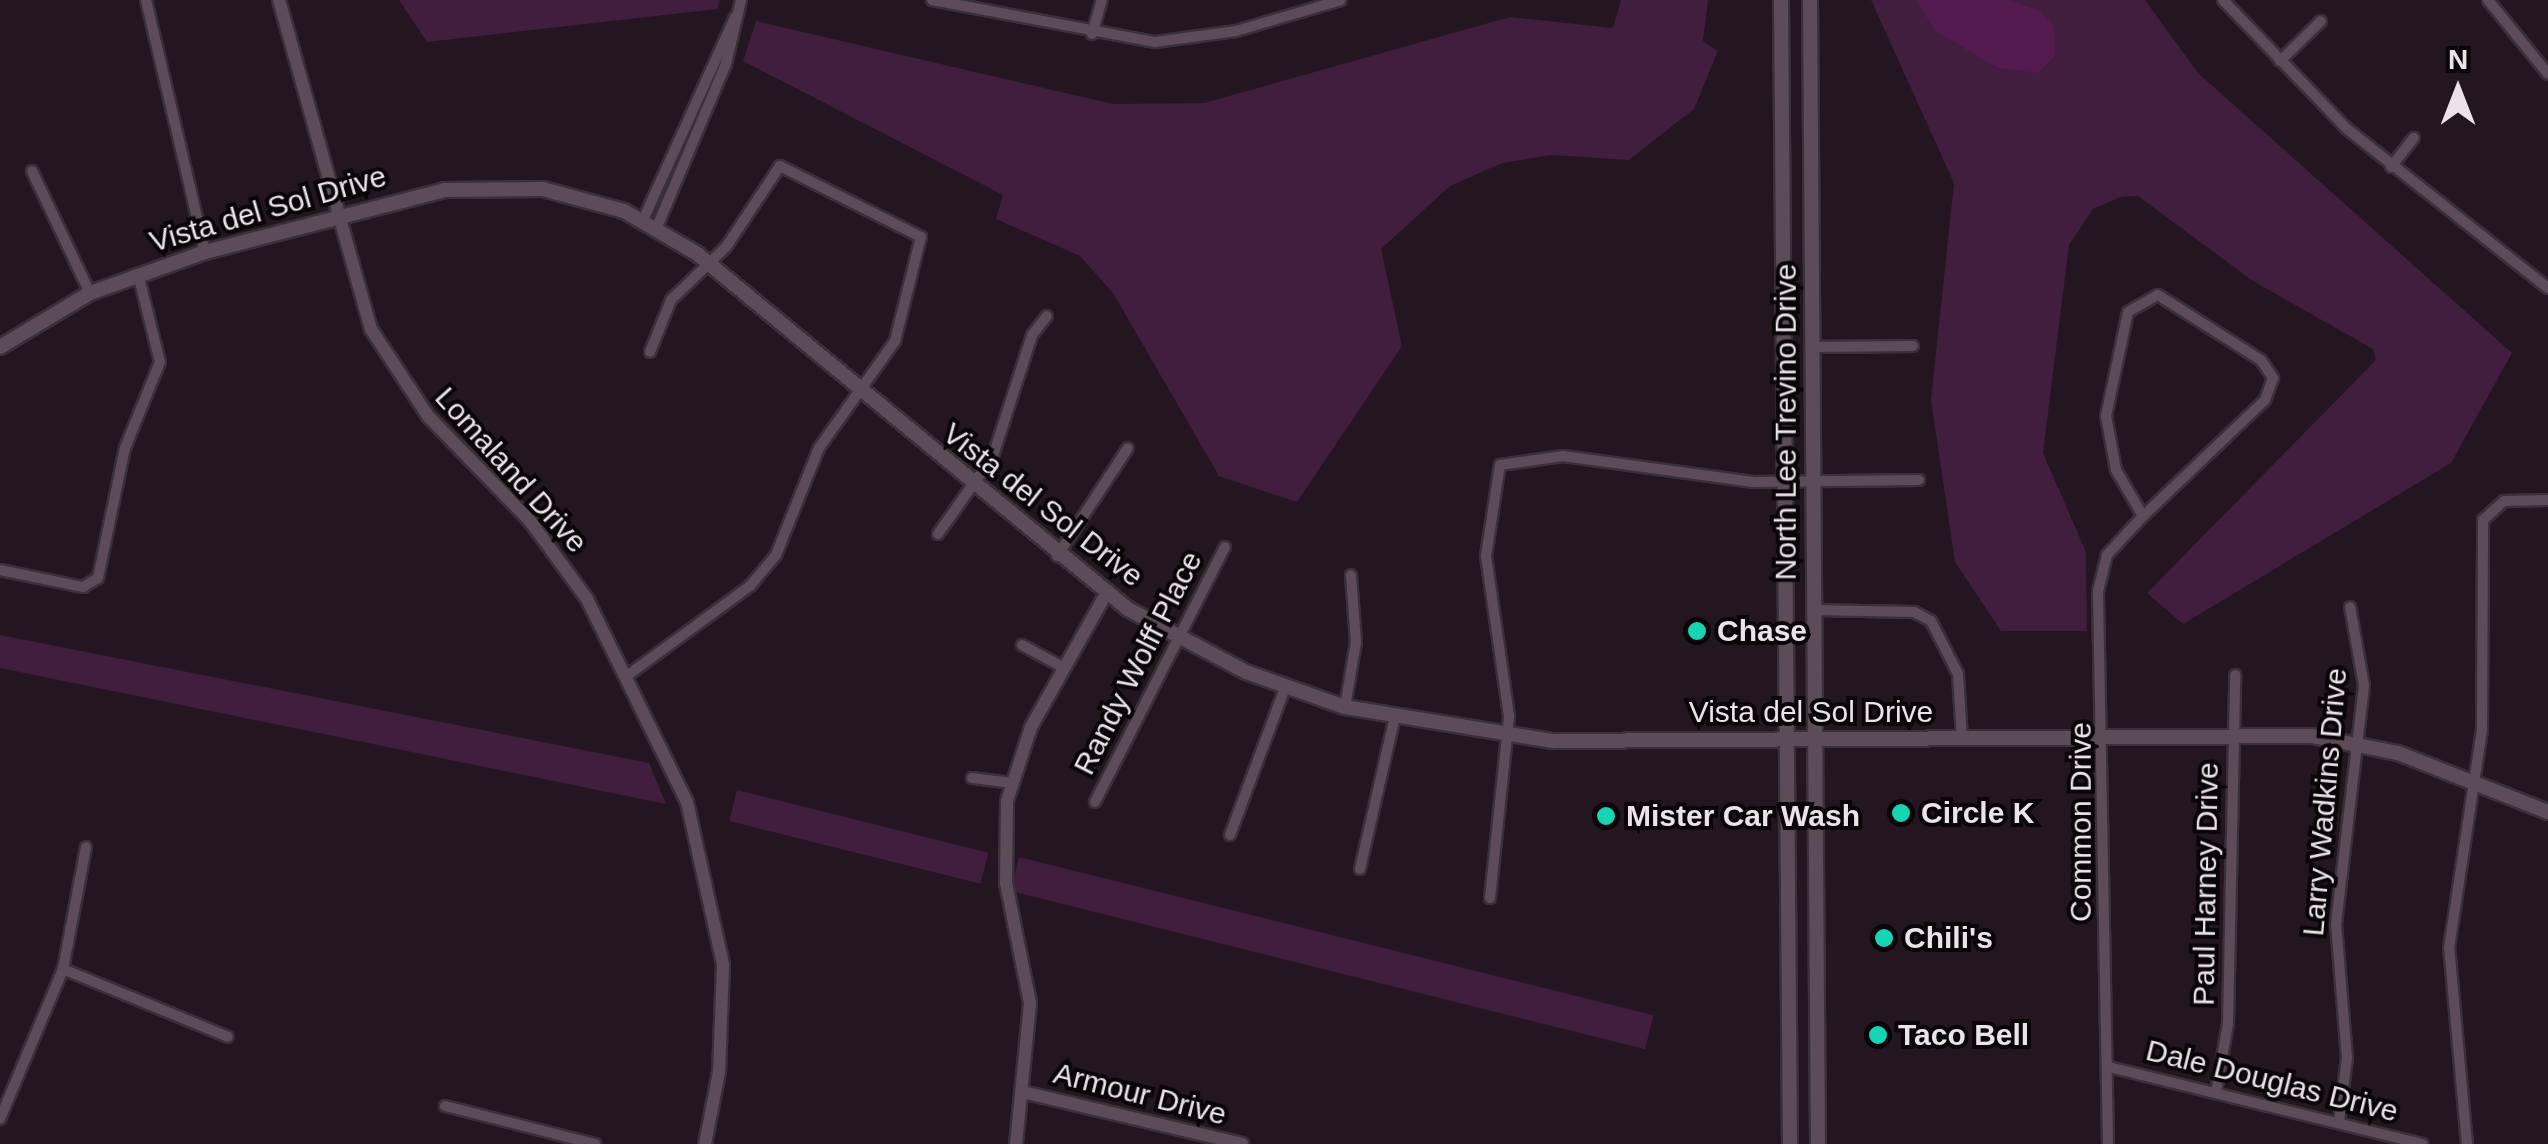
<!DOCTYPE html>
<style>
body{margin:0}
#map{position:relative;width:2548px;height:1144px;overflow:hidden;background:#231621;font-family:Arial,sans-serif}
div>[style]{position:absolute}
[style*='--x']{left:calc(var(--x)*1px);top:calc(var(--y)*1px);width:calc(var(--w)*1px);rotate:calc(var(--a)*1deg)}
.green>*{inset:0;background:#411d3e;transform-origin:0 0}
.water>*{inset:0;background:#531b4f}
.roads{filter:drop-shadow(2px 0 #393038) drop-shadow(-2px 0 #393038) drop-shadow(0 2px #393038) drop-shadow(0 -2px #393038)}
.minor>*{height:10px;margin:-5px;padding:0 5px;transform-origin:5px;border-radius:5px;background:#5c4c59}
.tertiary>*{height:12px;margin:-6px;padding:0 6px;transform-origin:6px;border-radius:6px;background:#5c4c59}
.secondary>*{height:14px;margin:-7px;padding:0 7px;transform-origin:7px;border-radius:7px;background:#5c4c59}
.dots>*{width:28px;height:28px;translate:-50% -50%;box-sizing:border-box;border:5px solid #090508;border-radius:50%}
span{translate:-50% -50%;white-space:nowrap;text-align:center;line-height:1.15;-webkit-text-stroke:8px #090508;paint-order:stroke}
.street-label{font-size:30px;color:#ece2ea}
.poi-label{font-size:30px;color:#ece2ea;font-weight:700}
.left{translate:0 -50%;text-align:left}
.north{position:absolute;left:2408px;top:40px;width:100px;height:100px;-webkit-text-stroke:8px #090508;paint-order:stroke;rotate:0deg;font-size:28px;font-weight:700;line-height:40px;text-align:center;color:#ece2ea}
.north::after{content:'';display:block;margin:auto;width:35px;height:45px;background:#ece2ea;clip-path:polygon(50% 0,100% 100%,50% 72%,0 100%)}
</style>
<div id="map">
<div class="green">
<div style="clip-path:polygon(399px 0,720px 0,717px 9px,427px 42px)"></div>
<div style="clip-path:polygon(1621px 0,1708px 0,1703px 41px,1718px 51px,1694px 109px,1629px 160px,1552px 155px,1502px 163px,1450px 186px,1381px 249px,1402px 346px,1297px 502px,1219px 476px,1113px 293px,1080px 256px,996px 219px,1003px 195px,743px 61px,756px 21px,1113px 104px,1204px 103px,1510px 17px,1613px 28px)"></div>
<div style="clip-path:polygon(1871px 0,2145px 0,2198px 73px,2512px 353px,2451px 463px,2183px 624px,2147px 593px,2376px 360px,2373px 349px,2253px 281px,2138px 196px,2121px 197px,2093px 209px,2069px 245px,2043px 453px,2086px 552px,2087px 631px,2001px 631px,1955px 562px,1931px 400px,1954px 183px)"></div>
<div style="clip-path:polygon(0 635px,649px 763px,666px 804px,0 668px)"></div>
<div style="left:737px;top:790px;width:259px;height:32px;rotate:14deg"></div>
<div style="left:1019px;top:857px;width:654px;height:35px;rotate:14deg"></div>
</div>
<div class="water">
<div style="clip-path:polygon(1916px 0,2008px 0,2040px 11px,2054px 26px,2055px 56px,2038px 73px,1998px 68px,1935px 31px)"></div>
</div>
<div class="roads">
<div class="minor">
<div style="--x:146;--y:0;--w:259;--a:76.8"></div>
<div style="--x:932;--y:0;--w:227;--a:10.7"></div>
<div style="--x:1155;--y:42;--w:82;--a:-7.7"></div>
<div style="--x:1236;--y:31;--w:109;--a:-16.4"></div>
<div style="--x:2223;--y:0;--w:178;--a:46.1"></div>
<div style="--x:2346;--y:128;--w:258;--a:38.4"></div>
<div style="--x:2488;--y:0;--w:95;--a:51"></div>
<div style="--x:1092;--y:34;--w:35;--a:-74"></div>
<div style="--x:2280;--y:61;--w:57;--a:-44.3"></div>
<div style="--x:2391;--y:167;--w:37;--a:-52"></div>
<div style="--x:32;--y:171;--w:135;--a:64.6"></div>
<div style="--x:643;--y:220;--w:223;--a:-65.6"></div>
<div style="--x:657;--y:227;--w:177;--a:-67.1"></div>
<div style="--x:726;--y:64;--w:66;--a:-76.8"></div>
<div style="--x:2158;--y:295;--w:122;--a:32.3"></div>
<div style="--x:2261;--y:360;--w:22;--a:56"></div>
<div style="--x:2273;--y:378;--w:23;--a:110"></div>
<div style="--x:2265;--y:400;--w:168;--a:136.4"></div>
<div style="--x:2143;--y:516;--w:53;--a:-120.4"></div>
<div style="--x:2116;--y:470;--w:55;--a:-100.5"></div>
<div style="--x:2106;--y:416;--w:106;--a:-78.1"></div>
<div style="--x:2128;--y:312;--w:34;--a:-30"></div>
<div style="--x:1812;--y:347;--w:101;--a:-0.6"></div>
<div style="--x:938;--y:534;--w:95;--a:-54.8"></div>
<div style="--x:993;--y:456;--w:127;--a:-72.1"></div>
<div style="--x:1032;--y:335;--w:24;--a:-52"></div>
<div style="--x:1057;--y:556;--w:129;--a:-56.7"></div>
<div style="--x:0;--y:570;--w:85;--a:11.6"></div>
<div style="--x:83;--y:587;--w:17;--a:-31"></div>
<div style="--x:98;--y:578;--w:133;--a:-78.3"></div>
<div style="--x:125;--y:448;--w:93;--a:-67.9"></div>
<div style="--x:160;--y:362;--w:91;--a:-104"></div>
<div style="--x:1815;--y:610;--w:99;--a:1.2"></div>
<div style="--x:1914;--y:612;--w:19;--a:28"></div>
<div style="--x:1931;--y:621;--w:59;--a:63"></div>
<div style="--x:1958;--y:674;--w:65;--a:86.5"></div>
<div style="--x:1022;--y:645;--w:48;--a:28.7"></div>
<div style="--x:628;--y:675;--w:151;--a:-36.1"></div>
<div style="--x:750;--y:586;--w:40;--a:-50"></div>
<div style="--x:776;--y:555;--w:115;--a:-68.1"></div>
<div style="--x:819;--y:448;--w:131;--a:-54.6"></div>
<div style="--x:895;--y:341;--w:107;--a:-76"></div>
<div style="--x:921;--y:237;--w:158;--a:-153.3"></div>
<div style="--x:780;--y:166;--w:97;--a:123.7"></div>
<div style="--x:726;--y:247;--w:76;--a:136.1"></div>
<div style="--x:671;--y:300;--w:56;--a:112"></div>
<div style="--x:1345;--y:707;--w:66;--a:-80.4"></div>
<div style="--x:1356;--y:642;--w:67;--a:-94.3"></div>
<div style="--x:972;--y:778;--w:38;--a:7"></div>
<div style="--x:1095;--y:802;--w:286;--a:-63"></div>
<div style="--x:1230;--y:835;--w:157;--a:-69.5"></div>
<div style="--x:1360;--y:869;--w:152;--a:-77.1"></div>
<div style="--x:1490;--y:898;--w:183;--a:-84"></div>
<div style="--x:1509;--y:716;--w:162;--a:-98.2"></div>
<div style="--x:1486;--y:556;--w:92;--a:-81.3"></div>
<div style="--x:1500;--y:465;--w:64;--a:-8.1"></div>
<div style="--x:1563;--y:456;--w:192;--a:7.8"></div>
<div style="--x:1753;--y:482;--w:166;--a:-0.7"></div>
<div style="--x:63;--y:969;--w:178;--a:22.4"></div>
<div style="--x:2109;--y:1067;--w:323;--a:13.8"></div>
<div style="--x:2216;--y:1092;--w:70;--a:-80.1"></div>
<div style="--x:2228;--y:1023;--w:348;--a:-88.8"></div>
<div style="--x:445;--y:1106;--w:155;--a:14.2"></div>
<div style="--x:0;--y:1119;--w:163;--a:-67.2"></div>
<div style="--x:63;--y:969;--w:124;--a:-79.3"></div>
<div style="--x:2339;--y:1122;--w:64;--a:-82.9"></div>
<div style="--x:2347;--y:1058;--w:134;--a:-94.7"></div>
<div style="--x:2336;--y:924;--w:240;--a:-83.3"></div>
<div style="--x:2364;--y:686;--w:80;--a:-100"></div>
<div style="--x:2108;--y:1144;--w:553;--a:-91.04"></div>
<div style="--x:2098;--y:591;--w:37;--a:-76"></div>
<div style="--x:2107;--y:555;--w:53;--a:-47.3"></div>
<div style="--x:2467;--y:1144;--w:197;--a:-95.2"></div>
<div style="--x:2449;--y:948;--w:220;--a:-81.4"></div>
<div style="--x:2482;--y:730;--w:210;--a:-89.7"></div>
<div style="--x:2483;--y:520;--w:28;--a:-42"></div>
<div style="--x:2504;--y:501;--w:44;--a:-1.3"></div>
</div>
<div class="tertiary">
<div style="--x:279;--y:0;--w:342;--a:74.4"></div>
<div style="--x:371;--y:329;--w:104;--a:56.8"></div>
<div style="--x:428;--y:416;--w:146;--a:45.8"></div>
<div style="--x:530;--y:521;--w:97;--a:53.8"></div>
<div style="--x:587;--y:599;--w:226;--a:63.8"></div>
<div style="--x:687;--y:802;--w:167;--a:77.5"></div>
<div style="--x:723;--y:965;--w:107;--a:92.1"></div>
<div style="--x:719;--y:1072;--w:73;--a:101"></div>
<div style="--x:1027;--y:1093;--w:221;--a:13.3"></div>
<div style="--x:1016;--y:1144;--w:142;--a:-84.3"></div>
<div style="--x:1030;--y:1003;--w:122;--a:-101.3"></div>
<div style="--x:1006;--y:883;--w:82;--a:-89.3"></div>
<div style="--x:1007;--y:801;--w:78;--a:-72"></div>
<div style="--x:1031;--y:727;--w:153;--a:-60.6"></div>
</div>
<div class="secondary">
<div style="--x:1781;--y:0;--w:1144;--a:89.55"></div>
<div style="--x:1810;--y:0;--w:1144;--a:89.6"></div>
<div style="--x:0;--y:347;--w:105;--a:-31"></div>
<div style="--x:90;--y:293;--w:122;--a:-19.6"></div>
<div style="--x:205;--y:252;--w:248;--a:-14.5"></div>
<div style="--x:445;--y:190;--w:98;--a:-0.6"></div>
<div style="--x:543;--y:189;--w:84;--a:15.2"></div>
<div style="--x:624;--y:211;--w:83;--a:30.3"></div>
<div style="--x:696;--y:253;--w:560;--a:39.49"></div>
<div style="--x:1128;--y:609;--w:134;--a:28.1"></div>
<div style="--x:1246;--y:672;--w:105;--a:19.5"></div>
<div style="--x:1345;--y:707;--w:210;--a:9.3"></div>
<div style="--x:1552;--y:741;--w:760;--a:-0.38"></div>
<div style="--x:2312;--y:736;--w:88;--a:11.2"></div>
<div style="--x:2398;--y:753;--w:161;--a:21.5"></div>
</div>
</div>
<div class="dots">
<div style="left:1697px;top:631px;background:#16d5b3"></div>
<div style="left:1901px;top:813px;background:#16d5b3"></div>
<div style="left:1606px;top:816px;background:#16d5b3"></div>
<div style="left:1884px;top:938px;background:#16d5b3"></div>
<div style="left:1878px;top:1035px;background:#16d5b3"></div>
</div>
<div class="street-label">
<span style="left:268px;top:209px;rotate:-16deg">Vista del Sol Drive</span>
<span style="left:1786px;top:422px;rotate:-90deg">North Lee Trevino Drive</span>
<span style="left:511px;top:470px;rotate:48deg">Lomaland Drive</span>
<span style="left:1043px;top:505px;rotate:38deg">Vista del Sol Drive</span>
<span style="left:1138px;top:663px;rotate:-63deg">Randy Wolff Place</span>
<span style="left:1811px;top:712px">Vista del Sol Drive</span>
<span style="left:2325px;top:802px;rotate:-85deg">Larry Wadkins Drive</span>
<span style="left:2081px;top:822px;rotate:-90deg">Common Drive</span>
<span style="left:2206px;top:884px;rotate:-89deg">Paul Harney Drive</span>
<span style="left:2272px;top:1081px;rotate:14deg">Dale Douglas Drive</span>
<span style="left:1140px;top:1094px;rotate:14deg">Armour Drive</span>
</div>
<div class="poi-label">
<span class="left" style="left:1717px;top:631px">Chase</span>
<span class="left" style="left:1921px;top:813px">Circle K</span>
<span class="left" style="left:1626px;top:816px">Mister Car Wash</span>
<span class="left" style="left:1904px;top:938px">Chili's</span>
<span class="left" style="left:1898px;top:1035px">Taco Bell</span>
</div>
<div class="north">N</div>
</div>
